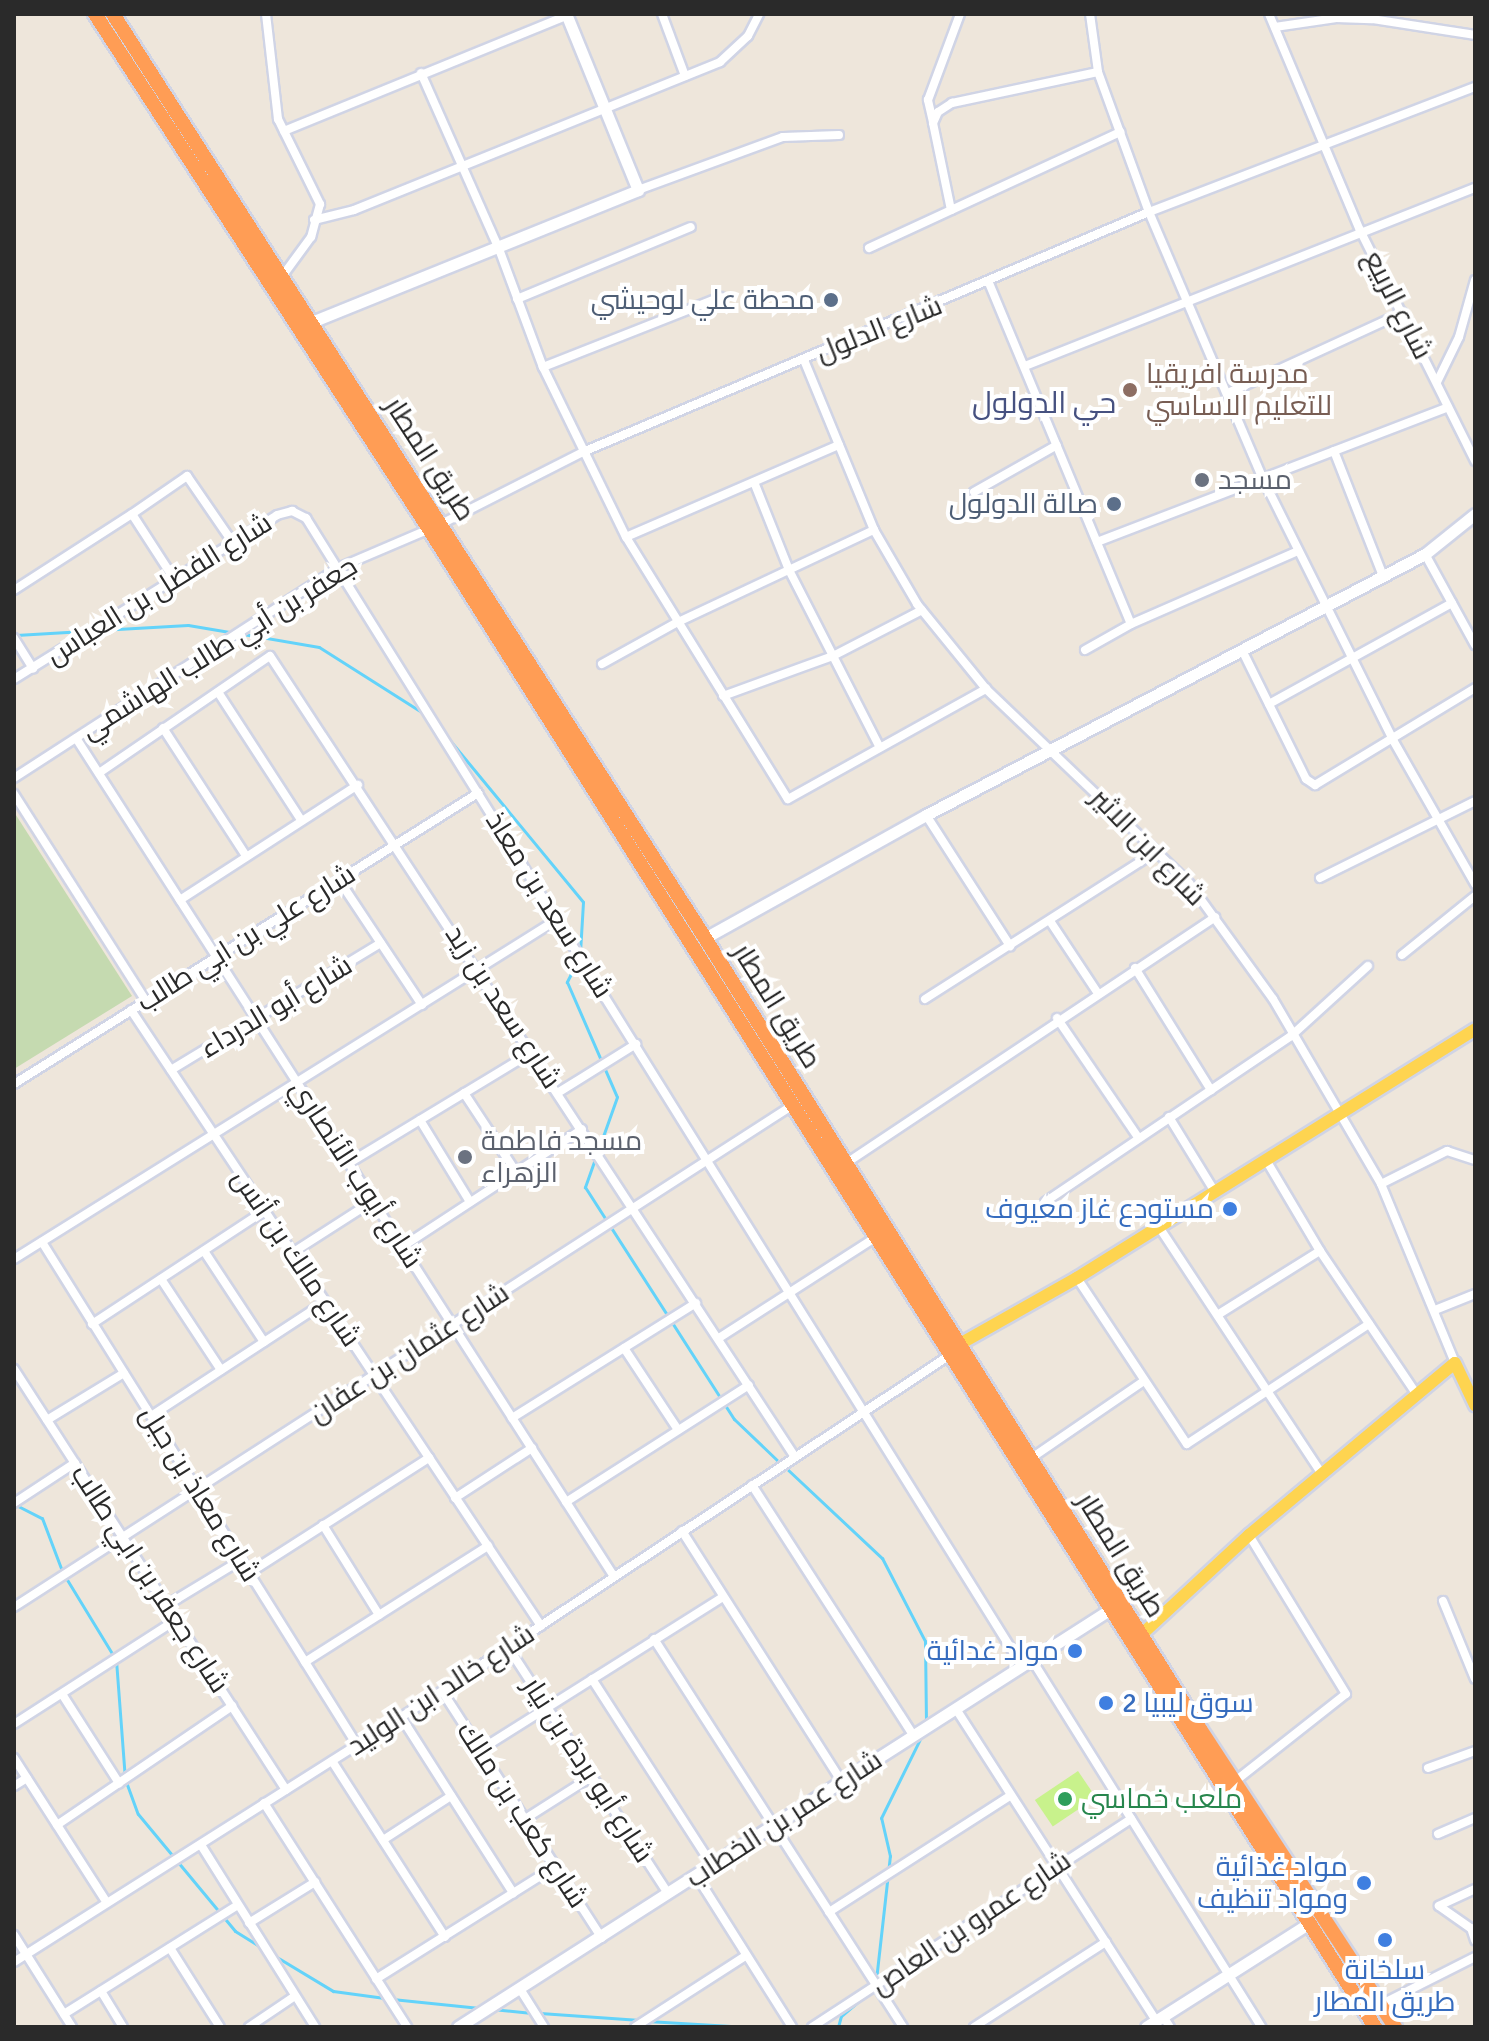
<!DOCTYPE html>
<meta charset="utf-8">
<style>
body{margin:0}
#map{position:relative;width:1489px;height:2041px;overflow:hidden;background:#eee6db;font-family:Signika,Cairo,sans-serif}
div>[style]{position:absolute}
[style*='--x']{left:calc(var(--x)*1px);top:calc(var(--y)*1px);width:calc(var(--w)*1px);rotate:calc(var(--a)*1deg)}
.cemetery>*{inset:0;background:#c5dab0}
.pitch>*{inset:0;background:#c8f28c;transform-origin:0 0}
.stream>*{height:3px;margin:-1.5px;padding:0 1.5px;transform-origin:1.5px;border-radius:1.5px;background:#63d3fa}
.roads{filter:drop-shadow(2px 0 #d0d4e5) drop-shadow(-2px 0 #d0d4e5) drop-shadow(0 2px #d0d4e5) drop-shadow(0 -2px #d0d4e5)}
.street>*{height:8px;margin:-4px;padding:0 4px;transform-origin:4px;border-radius:4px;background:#fff}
.secondary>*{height:11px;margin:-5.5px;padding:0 5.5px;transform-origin:5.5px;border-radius:5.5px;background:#fff}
.primary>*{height:12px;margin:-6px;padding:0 6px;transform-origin:6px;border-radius:6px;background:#fed450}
.highway>*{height:14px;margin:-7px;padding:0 7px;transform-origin:7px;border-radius:7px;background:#ff9d55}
.dots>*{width:22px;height:22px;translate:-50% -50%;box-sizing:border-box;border:4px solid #fff;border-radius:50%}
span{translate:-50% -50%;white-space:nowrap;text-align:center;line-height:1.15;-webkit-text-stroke:8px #fff;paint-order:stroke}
.service-label{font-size:28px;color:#4e5e75}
.right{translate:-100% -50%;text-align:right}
.street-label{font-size:28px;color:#2a2a2a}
.education-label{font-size:28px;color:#785e54}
.left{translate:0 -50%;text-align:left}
.worship-label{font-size:28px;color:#5b616d}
.shop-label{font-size:28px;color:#366cbe}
.leisure-label{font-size:28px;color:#27864d}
.neighbourhood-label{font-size:30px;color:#465180}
.frame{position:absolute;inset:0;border:16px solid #2a2a2a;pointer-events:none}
</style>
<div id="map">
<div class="cemetery">
<div style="clip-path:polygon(14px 812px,132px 996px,14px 1069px)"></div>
</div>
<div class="pitch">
<div style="left:1078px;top:1771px;width:32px;height:52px;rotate:56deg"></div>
</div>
<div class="stream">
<div style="--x:100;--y:630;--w:88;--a:-3.3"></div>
<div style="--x:188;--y:625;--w:48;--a:9.7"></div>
<div style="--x:243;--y:634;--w:77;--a:9.7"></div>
<div style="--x:319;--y:647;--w:127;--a:32.4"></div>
<div style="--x:16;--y:635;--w:68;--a:-3.4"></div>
<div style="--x:443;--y:732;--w:220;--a:50.5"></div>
<div style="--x:583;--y:902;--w:51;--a:93.4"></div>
<div style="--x:578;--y:960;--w:25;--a:117"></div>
<div style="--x:567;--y:982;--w:125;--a:66.5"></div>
<div style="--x:617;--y:1097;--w:96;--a:109.6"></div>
<div style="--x:585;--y:1187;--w:276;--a:57.3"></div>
<div style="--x:734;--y:1419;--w:64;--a:43.7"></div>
<div style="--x:786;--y:1468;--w:132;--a:43.2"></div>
<div style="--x:882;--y:1558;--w:93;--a:62.6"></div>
<div style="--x:925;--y:1641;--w:83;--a:89.3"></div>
<div style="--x:14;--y:1504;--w:31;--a:27"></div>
<div style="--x:42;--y:1518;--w:57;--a:69.3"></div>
<div style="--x:66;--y:1578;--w:96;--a:58.6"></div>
<div style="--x:116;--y:1660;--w:119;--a:85.7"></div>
<div style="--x:125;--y:1779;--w:37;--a:70"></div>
<div style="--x:138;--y:1814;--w:152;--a:50.3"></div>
<div style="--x:235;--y:1931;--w:32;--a:32"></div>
<div style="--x:275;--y:1956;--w:68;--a:31.1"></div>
<div style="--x:333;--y:1991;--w:52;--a:7.7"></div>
<div style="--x:876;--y:1980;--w:125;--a:-83.6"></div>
<div style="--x:890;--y:1856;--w:39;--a:-103"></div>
<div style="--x:881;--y:1818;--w:93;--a:-63.7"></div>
<div style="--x:392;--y:1999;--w:88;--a:5.8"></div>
<div style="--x:492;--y:2009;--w:40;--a:5.7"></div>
<div style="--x:540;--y:2013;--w:100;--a:4"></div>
<div style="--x:647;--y:2021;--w:101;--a:3.4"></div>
<div style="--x:838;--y:2027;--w:11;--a:-75"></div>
<div style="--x:841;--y:2016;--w:25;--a:-40"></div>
</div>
<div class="roads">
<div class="street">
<div style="--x:266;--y:14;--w:106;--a:83.5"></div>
<div style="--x:278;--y:119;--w:95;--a:63.7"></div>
<div style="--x:320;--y:204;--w:34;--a:105"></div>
<div style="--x:311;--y:237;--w:51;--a:126.2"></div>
<div style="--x:662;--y:14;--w:66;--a:69.6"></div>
<div style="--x:1090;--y:14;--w:59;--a:82.1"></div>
<div style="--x:1098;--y:72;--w:149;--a:70"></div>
<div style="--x:1149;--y:212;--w:290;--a:66.9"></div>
<div style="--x:1263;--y:479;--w:292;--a:63.5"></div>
<div style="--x:1393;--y:740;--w:166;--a:60.3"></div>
<div style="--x:1269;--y:14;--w:234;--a:67.2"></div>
<div style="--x:1360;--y:230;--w:258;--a:63.5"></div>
<div style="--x:1275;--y:27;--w:62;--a:-8.4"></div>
<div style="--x:1336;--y:18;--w:36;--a:2"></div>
<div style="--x:1372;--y:19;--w:104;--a:8.8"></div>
<div style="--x:421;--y:73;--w:193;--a:66.1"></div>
<div style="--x:499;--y:249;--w:126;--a:69.6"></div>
<div style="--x:543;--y:367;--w:189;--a:64"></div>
<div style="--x:626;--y:537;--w:308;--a:58.3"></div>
<div style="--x:788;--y:799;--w:227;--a:-29.1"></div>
<div style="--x:933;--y:122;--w:23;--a:-103"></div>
<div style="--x:928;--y:100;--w:92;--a:-69.6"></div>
<div style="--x:284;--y:131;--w:305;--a:-22.2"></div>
<div style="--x:638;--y:190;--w:154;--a:-20.1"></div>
<div style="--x:783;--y:137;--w:56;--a:-2"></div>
<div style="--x:951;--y:210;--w:89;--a:-101.7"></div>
<div style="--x:933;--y:123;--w:12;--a:-66"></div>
<div style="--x:938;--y:112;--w:17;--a:-33"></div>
<div style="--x:952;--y:103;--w:149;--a:-12"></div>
<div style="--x:314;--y:220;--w:41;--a:-14"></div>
<div style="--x:354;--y:210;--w:395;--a:-22"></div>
<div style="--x:720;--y:62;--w:38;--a:-43"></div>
<div style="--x:748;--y:36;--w:25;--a:-63"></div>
<div style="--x:869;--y:248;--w:277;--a:-24.8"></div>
<div style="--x:989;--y:283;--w:369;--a:67.4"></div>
<div style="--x:517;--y:299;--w:188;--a:-22.5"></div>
<div style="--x:804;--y:360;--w:184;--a:67.6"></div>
<div style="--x:874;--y:530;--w:86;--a:59.8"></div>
<div style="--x:917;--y:604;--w:109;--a:50.9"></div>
<div style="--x:986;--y:689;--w:281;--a:43.7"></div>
<div style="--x:1189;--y:883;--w:143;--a:54.1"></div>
<div style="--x:1273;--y:999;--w:214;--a:59.7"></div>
<div style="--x:1381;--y:1184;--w:194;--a:67.5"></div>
<div style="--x:1025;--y:366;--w:484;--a:-21.6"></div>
<div style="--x:543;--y:367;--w:191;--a:-21.5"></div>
<div style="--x:1437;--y:382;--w:50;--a:-63.9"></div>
<div style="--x:1459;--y:337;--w:59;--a:-74.3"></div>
<div style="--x:1228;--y:393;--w:192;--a:-24.7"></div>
<div style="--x:1334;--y:451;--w:134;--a:68.6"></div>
<div style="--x:754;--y:482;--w:95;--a:68.3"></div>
<div style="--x:789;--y:570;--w:198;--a:62.9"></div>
<div style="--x:974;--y:492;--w:95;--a:-29.5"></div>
<div style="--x:132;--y:514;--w:67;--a:-34.6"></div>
<div style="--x:187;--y:476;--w:81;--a:55.5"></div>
<div style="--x:626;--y:537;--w:232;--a:-23.4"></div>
<div style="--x:1097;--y:542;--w:376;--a:-21"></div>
<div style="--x:1425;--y:554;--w:104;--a:61.2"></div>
<div style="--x:14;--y:590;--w:140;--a:-32.8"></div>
<div style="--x:132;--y:514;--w:77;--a:57.1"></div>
<div style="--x:14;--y:638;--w:36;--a:58"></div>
<div style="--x:1085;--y:650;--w:53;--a:-29.5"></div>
<div style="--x:1131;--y:624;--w:180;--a:-23.6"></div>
<div style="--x:1242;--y:650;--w:144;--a:63.6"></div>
<div style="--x:1306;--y:779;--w:11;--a:34"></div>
<div style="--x:1315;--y:785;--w:187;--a:-31.2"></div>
<div style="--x:602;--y:664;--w:85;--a:-29"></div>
<div style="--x:676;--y:623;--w:219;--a:-25.2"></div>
<div style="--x:14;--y:679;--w:310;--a:-31.9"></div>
<div style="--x:277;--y:515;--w:16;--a:-15"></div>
<div style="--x:292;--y:511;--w:16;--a:27"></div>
<div style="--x:306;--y:518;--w:1353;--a:58.05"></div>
<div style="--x:218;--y:692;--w:153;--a:57"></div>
<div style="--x:723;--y:696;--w:117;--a:-20"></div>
<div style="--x:833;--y:656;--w:100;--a:-27.3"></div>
<div style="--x:1269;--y:704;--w:209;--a:-28.9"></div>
<div style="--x:163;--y:728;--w:153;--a:57"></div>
<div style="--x:76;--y:738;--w:994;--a:57.32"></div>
<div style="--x:99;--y:773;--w:207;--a:-34.4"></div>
<div style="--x:270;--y:656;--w:958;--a:56.76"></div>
<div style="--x:14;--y:778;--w:386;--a:-32.9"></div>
<div style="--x:338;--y:568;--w:112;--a:-23.1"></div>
<div style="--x:441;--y:524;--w:159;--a:-26.9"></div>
<div style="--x:583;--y:452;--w:615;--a:-22.98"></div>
<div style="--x:1149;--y:212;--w:349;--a:-21"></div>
<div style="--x:14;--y:794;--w:246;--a:57.5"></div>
<div style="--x:926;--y:815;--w:156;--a:57.3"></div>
<div style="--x:1320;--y:878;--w:173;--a:-26.4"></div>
<div style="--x:339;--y:880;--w:150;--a:56.4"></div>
<div style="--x:180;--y:900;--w:212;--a:-32.9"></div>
<div style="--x:1050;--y:921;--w:85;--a:56.5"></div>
<div style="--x:1402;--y:955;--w:94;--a:-38.9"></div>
<div style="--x:1135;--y:968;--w:144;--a:58.1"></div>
<div style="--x:925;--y:999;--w:275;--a:-32.5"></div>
<div style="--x:131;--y:1010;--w:740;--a:56.35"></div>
<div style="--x:1057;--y:1018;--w:144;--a:55.8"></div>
<div style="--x:171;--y:1070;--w:245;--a:-31.2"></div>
<div style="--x:14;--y:1084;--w:548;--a:-32.09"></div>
<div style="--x:559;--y:1092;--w:91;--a:-31.9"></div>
<div style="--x:464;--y:1093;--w:95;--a:56.6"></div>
<div style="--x:1169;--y:1117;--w:88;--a:58.5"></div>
<div style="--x:420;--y:1120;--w:96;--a:58.6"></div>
<div style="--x:1266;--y:1160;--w:106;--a:59.3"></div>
<div style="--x:1320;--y:1251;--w:170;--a:56"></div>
<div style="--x:349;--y:1163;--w:214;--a:-31.2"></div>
<div style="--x:845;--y:1164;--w:445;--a:-33.7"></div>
<div style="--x:1381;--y:1184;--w:74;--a:-26.6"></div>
<div style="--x:1447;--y:1151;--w:29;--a:18"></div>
<div style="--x:1045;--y:1202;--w:297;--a:-34"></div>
<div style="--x:1291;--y:1036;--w:104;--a:-42.3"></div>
<div style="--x:1159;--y:1227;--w:295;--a:56.6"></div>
<div style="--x:42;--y:1242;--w:593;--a:57.94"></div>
<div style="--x:402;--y:1247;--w:215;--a:-33.2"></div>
<div style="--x:204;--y:1251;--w:109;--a:56.6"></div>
<div style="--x:292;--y:1253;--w:96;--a:-32.7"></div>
<div style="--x:14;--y:1259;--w:642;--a:-32.01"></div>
<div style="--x:1077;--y:1278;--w:199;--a:56.5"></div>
<div style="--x:1187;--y:1444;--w:218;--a:-33.4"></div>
<div style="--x:161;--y:1279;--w:109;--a:56.6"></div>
<div style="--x:1435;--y:1310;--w:43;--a:-21.8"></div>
<div style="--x:1219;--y:1314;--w:119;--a:-32"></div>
<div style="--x:92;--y:1324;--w:206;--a:-33.3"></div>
<div style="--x:719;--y:1338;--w:183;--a:-32.7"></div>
<div style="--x:624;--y:1348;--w:98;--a:56.6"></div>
<div style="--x:14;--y:1369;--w:501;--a:57.13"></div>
<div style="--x:151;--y:1416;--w:208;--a:-33.2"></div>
<div style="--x:512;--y:1418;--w:217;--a:-32"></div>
<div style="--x:47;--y:1420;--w:90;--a:-31.4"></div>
<div style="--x:1030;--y:1459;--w:138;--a:-34.4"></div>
<div style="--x:752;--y:1485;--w:297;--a:57.2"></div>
<div style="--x:455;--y:1498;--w:92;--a:-33"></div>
<div style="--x:566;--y:1502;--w:217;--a:-32.6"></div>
<div style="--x:14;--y:1503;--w:73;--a:-33.3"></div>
<div style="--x:323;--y:1525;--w:106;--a:58.1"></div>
<div style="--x:682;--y:1531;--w:296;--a:57.5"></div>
<div style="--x:249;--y:1573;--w:214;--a:-32.6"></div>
<div style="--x:1443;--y:1601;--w:84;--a:67.7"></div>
<div style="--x:167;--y:1605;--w:87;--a:-31.3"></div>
<div style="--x:14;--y:1607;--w:927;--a:-32.8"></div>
<div style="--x:654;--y:1639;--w:461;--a:57.3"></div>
<div style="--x:508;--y:1647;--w:293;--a:57"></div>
<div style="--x:1032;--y:1660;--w:433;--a:58"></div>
<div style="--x:305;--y:1662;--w:217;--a:-32.4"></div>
<div style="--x:592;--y:1679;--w:221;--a:57.2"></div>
<div style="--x:442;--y:1691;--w:294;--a:57.1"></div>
<div style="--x:62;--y:1694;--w:106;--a:57.4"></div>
<div style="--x:956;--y:1709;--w:370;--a:57.3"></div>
<div style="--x:401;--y:1717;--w:209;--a:57.5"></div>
<div style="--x:14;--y:1724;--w:193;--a:-32.7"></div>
<div style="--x:480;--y:1750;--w:287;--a:-32.2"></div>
<div style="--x:14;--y:1758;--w:172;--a:57.3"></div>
<div style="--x:332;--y:1761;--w:209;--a:57.3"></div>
<div style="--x:1428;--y:1768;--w:50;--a:-19.9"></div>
<div style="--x:1234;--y:1782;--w:142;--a:-38.2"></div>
<div style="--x:1346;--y:1694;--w:186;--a:-121.4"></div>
<div style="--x:14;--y:1786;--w:15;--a:-32"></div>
<div style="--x:264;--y:1803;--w:266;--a:57.4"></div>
<div style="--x:525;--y:1819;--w:78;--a:-32.5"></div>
<div style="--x:57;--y:1825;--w:212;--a:-34.2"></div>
<div style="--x:1438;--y:1834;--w:40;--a:-23.4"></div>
<div style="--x:383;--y:1840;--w:81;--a:-32.9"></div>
<div style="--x:201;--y:1845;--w:215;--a:57.9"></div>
<div style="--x:696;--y:1875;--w:180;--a:57.7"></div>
<div style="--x:1475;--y:1889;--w:40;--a:155"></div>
<div style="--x:1439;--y:1906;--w:39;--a:35"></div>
<div style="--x:1471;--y:1928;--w:13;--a:72"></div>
<div style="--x:829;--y:1912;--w:216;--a:-32.7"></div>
<div style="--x:249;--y:1923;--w:78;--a:-31.8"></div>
<div style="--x:14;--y:1935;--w:109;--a:57.8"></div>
<div style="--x:170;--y:1948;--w:93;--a:57.7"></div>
<div style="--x:14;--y:1962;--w:507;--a:-32.34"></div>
<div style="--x:442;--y:1691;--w:605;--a:-33.48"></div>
<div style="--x:376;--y:1979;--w:213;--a:-32.1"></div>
<div style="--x:520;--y:1989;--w:45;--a:57.7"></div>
<div style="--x:101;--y:1991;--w:42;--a:58.6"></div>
<div style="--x:1380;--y:2005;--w:106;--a:-26.8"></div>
<div style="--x:64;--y:2014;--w:205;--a:-32.1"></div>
<div style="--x:1163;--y:2016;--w:13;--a:58"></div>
<div style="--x:249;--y:2027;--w:55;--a:-34"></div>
<div style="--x:635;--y:2027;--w:131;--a:-32.8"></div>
<div style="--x:812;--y:2027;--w:381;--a:-33.1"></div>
<div style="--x:974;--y:2027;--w:157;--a:-32.8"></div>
</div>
<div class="secondary">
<div style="--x:304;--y:325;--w:360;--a:-22"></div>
<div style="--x:638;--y:190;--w:190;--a:-112.2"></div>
<div style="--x:705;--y:938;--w:253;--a:-29.1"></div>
<div style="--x:926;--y:815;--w:563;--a:-27.61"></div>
<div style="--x:1425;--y:554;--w:64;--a:-38.7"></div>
<div style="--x:458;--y:2027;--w:773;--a:-32.64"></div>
<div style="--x:1146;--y:2027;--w:193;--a:-32.5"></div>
</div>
<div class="primary">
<div style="--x:958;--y:1345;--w:137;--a:-29.4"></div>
<div style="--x:1077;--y:1278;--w:469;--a:-32"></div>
<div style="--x:1141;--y:1635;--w:147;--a:-42.8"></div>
<div style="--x:1249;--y:1535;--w:268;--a:-39.9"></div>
<div style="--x:1455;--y:1363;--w:47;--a:64.5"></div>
</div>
<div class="highway">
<div style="--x:95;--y:14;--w:614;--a:57.03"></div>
<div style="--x:429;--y:529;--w:1772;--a:57.73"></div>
<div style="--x:113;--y:14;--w:1097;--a:57.35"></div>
<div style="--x:705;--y:938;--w:933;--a:57.96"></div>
<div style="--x:1200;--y:1729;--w:356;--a:56.8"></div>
</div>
</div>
<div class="dots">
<div style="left:831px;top:300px;background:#5c6f8a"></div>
<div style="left:1130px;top:390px;background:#8d6e63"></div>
<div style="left:1202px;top:480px;background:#6b7280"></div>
<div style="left:1114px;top:504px;background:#5c6f8a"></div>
<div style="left:465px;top:1157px;background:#6b7280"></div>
<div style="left:1230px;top:1209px;background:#3f7fe0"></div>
<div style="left:1075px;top:1651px;background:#3f7fe0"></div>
<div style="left:1106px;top:1703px;background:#3f7fe0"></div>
<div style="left:1065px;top:1799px;background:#2e9e5b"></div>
<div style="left:1364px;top:1883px;background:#3f7fe0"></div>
<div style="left:1385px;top:1940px;background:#3f7fe0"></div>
</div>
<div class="service-label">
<span class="right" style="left:815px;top:300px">محطة علي لوحيشي</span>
<span class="right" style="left:1098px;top:504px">صالة الدولول</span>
</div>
<div class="street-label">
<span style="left:1398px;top:305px;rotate:63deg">شارع الربيع</span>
<span style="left:879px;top:329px;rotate:-22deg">شارع الدلول</span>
<span style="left:430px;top:459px;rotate:57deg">طريق المطار</span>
<span style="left:159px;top:589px;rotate:-32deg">شارع الفضل بن العباس</span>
<span style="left:219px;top:648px;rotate:-32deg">جعفر بن أبي طالب الهاشمي</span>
<span style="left:1148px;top:847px;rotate:46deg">شارع ابن الاثير</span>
<span style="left:549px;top:905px;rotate:58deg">شارع سعد بن معاذ</span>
<span style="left:246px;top:938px;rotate:-32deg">شارع علي بن ابي طالب</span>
<span style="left:777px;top:1006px;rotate:58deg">طريق المطار</span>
<span style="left:276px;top:1007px;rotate:-31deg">شارع أبو الدرداء</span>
<span style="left:503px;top:1007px;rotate:57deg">شارع سعد بن زيد</span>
<span style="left:356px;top:1174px;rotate:57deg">شارع أيوب الأنصاري</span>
<span style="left:296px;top:1258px;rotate:56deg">شارع مالك بن أنس</span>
<span style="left:409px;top:1353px;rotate:-33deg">شارع عثمان بن عفان</span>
<span style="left:200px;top:1494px;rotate:58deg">شارع معاذ بن جبل</span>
<span style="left:1121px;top:1555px;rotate:58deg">طريق المطار</span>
<span style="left:150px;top:1579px;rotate:57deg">شارع جعفر بن ابي طالب</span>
<span style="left:441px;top:1690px;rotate:-33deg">شارع خالد ابن الوليد</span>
<span style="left:588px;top:1770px;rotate:57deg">شارع أبو بردة بن نيار</span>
<span style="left:522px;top:1815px;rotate:57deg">شارع كعب بن مالك</span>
<span style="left:784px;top:1819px;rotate:-33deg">شارع عمر بن الخطاب</span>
<span style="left:971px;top:1923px;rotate:-34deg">شارع عمرو بن العاص</span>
</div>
<div class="education-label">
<span class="left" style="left:1146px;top:390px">مدرسة افريقيا<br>للتعليم الاساسي</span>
</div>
<div class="worship-label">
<span class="left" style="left:1218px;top:480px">مسجد</span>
<span class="left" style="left:481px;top:1157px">مسجد فاطمة<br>الزهراء</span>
</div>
<div class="shop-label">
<span class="right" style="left:1214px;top:1209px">مستودع غاز معيوف</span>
<span class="right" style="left:1059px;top:1651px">مواد غدائية</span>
<span class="left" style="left:1122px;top:1703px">سوق ليبيا 2</span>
<span class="right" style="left:1348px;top:1883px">مواد غذائية<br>ومواد تنظيف</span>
<span style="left:1385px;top:1986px">سلخانة<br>طريق المطار</span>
</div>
<div class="leisure-label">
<span class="left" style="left:1081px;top:1799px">ملعب خماسي</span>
</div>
<div class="neighbourhood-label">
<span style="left:1044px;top:404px">حي الدولول</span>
</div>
<div class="frame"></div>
</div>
